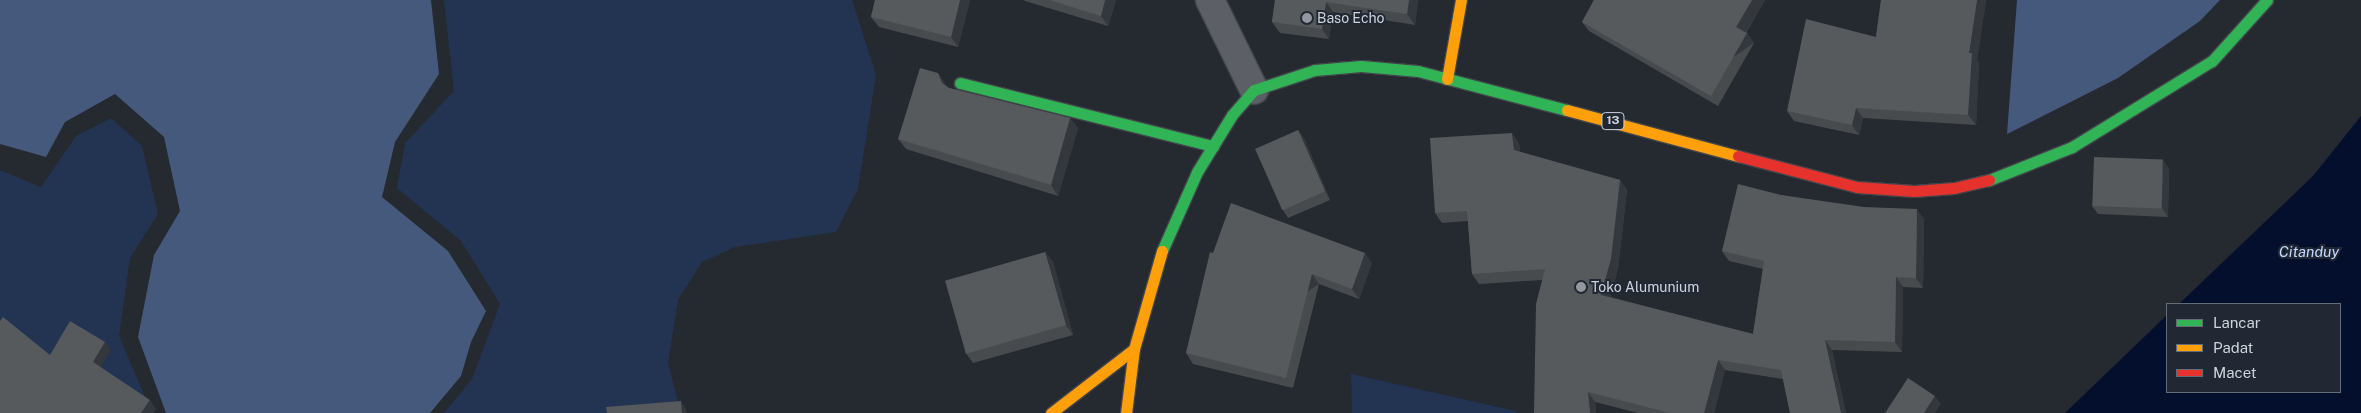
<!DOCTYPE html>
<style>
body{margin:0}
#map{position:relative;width:2361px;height:413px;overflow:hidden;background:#252930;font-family:"Public Sans",sans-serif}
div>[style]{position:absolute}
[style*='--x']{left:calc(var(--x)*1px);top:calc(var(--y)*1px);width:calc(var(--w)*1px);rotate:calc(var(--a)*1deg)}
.green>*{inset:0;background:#233452}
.forest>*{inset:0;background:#45597d}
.water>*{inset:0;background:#030f2c}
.roads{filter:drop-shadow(1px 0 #42454b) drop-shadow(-1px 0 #42454b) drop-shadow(0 1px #42454b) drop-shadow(0 -1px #42454b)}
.street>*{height:28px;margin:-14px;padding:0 14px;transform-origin:14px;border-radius:14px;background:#5c6066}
.fast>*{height:11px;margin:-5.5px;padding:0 5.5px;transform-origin:5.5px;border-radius:5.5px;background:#30b455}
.slow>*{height:11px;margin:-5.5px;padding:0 5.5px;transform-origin:5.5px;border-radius:5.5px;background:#ff9f0a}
.jam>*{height:11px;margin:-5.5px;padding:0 5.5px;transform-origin:5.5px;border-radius:5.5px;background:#e5322d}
.wall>*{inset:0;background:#484b4e}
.shaded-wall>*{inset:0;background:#34373b;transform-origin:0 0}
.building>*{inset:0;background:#565a5d;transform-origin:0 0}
.dots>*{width:14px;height:14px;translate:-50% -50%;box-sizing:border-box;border:2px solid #212834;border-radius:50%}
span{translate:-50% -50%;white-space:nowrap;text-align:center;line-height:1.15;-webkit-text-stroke:4px #212834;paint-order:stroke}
.shield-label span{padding:1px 4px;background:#212834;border:1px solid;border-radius:4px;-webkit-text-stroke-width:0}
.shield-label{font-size:12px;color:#ced3db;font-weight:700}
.poi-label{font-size:14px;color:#ced3db}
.left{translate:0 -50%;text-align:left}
.water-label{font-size:15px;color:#c1d8ff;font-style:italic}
.legend{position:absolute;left:2166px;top:303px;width:175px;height:90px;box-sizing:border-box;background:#212834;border:1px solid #666c77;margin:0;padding:6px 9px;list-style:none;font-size:15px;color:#ced3db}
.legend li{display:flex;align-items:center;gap:10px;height:25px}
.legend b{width:25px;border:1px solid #666c77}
</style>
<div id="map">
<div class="green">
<div style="clip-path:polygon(444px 0,852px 0,876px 75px,858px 189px,836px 232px,735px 247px,702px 262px,678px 300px,668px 363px,681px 413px,444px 413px,472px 379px,500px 304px,461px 241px,397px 188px,405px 143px,454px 91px)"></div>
<div style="clip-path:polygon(111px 118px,142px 146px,158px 214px,130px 258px,119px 336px,152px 413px,0 413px,0 170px,41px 187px,76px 136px)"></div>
<div style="clip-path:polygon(1351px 374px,1516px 411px,1516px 413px,1352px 413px)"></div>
</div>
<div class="forest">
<div style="clip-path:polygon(0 0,431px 0,439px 74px,395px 142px,382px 197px,448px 251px,486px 311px,471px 342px,461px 376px,430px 413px,166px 413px,138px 337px,154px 255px,180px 211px,164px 137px,115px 94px,65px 122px,46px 157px,0 144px)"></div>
<div style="clip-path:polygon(2017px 0,2220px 0,2200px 21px,2118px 78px,2007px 134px)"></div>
</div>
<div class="water">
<div style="clip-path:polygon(2361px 116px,2361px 413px,2065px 413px,2167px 315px,2167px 392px,2340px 392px,2340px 304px,2179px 304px,2313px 176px)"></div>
</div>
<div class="roads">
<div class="street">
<div style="--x:1210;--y:0;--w:100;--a:63.9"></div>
</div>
<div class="fast">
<div style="--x:960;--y:83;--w:261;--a:14"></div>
<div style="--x:1989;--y:180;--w:89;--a:-21.7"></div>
<div style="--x:2072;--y:147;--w:164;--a:-31.6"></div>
<div style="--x:2212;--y:61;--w:82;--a:-48"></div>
<div style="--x:1162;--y:251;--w:86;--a:-66.1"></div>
<div style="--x:1197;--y:172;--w:67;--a:-58.4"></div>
<div style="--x:1232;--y:115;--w:33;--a:-49"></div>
<div style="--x:1254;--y:90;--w:64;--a:-18.2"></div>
<div style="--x:1315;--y:70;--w:46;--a:-5"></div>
<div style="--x:1361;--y:66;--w:57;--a:5"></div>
<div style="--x:1418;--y:71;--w:154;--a:14.7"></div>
</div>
<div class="slow">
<div style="--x:1447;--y:79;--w:80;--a:-80"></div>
<div style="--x:1567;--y:110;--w:177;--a:15.1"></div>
<div style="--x:1051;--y:413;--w:105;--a:-37.6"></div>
<div style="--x:1126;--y:413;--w:64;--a:-82.9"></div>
<div style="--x:1134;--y:349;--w:102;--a:-74.1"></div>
</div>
<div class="jam">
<div style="--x:1738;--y:156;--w:123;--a:14.6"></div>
<div style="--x:1857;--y:187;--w:57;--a:4"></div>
<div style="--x:1914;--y:191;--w:40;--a:-4.3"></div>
<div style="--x:1954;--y:188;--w:36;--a:-13"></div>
</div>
</div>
<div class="wall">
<div style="clip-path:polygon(875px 0,970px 0,958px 47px,879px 27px,871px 17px)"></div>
<div style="clip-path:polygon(1024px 0,1116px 0,1108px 26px,1025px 1px)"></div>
<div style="clip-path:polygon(1275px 0,1418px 0,1415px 25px,1333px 12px,1329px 39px,1280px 33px,1272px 22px)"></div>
<div style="clip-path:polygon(1594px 0,1765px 0,1746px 33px,1747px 33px,1754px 43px,1718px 106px,1589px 31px,1582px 22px)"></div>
<div style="clip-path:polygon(1881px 0,1986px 0,1977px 60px,1979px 64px,1976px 125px,1863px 118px,1859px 135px,1794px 121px,1787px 111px,1876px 37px)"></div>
<div style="clip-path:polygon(938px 73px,946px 86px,949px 88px,1070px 118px,1078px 128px,1058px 196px,906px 149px,898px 139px)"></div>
<div style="clip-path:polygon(1298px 130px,1304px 138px,1330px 200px,1288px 218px,1283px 210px)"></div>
<div style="clip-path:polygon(1519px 143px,1520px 152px,1620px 180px,1627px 190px,1618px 269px,1610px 297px,1753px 334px,1763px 269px,1729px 261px,1722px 251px,1781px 195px,1924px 219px,1923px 288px,1903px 287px,1902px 352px,1832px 350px,1846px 413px,1790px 413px,1783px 379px,1725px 370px,1714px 413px,1638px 413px,1595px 402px,1596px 413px,1534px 413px,1542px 280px,1479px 284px,1472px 274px,1468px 221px,1442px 223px,1435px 213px)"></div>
<div style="clip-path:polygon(2169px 168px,2168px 217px,2098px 214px,2092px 206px)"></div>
<div style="clip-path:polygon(1045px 252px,1053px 262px,1073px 335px,973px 363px,965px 352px)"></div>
<div style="clip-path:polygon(1213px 253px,1372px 263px,1359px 299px,1319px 284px,1293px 388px,1193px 364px,1186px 353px)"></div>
</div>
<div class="shaded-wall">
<div style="clip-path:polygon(960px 0,970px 0,958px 47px,951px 37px)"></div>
<div style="clip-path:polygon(1105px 0,1116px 0,1108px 26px,1101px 16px)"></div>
<div style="clip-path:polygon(1409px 0,1418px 0,1415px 25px,1407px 14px)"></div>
<div style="clip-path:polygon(1752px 0,1765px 0,1743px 37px,1736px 27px)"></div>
<div style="clip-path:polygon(1977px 0,1986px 0,1977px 60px,1979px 64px,1976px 125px,1968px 115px,1969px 53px)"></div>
<div style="clip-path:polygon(1326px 2px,1333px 12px,1329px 39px,1322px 29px)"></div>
<div style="left:1747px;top:33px;width:12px;height:73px;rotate:55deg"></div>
<div style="clip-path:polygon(938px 73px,945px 83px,949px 94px,942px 83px)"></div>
<div style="clip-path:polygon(1856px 108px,1863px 118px,1859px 135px,1852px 125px)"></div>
<div style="clip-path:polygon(1070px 118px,1078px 128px,1058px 196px,1051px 185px)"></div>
<div style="clip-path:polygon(1298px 130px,1304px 138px,1330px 200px,1325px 191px)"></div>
<div style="clip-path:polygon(1512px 133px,1519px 143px,1521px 160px,1514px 150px)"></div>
<div style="clip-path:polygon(2163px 160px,2169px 168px,2168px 217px,2162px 208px)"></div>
<div style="clip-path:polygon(1620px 180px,1627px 190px,1618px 269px,1608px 305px,1601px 295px)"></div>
<div style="clip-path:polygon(1917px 209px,1924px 219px,1923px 288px,1916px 278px)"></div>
<div style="clip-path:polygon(1045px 252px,1053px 262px,1073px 335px,1066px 325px)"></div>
<div style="clip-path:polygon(1365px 253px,1372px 263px,1359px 299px,1352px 289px)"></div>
<div style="left:1312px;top:274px;width:12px;height:107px;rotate:55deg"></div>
<div style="clip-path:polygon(1896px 277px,1903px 287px,1902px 352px,1895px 342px)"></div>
<div style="clip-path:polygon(1825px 340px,1832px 350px,1846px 413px,1841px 413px)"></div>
<div style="clip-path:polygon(105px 342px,111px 350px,99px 370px,93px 362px)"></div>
<div style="clip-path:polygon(1718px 360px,1725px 370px,1714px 413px,1704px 413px)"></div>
<div style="clip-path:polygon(1588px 392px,1595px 402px,1596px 413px,1590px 413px)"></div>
<div style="clip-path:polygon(1935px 396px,1941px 404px,1935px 413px,1924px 413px)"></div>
<div style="clip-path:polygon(150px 400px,156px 409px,153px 413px,141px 413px)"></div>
<div style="clip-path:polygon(681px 401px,686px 409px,687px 413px,682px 413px)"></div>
</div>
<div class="building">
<div style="clip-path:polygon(875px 0,960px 0,951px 37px,871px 17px)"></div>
<div style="clip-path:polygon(1049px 0,1105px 0,1101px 16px)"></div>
<div style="clip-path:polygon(1275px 0,1409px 0,1407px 14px,1326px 2px,1322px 29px,1272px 22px)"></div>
<div style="clip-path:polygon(1594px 0,1752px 0,1736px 27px,1747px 33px,1711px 96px,1582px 22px)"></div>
<div style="clip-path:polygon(1881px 0,1977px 0,1969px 53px,1972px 53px,1968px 115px,1856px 108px,1852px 125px,1787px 111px,1806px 19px,1876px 37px)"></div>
<div style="clip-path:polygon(920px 68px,938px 73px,942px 83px,949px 88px,1070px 118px,1051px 185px,898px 139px)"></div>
<div style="left:1298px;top:130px;width:67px;height:47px;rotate:66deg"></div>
<div style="clip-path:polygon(1512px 133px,1514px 150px,1620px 180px,1611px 259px,1601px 295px,1753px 334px,1764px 261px,1722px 251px,1738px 184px,1781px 195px,1864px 207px,1917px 209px,1916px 278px,1896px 277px,1895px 342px,1825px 340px,1841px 413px,1790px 413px,1781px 370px,1718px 360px,1704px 413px,1670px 413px,1588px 392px,1590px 413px,1534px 413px,1536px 304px,1545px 269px,1472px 274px,1467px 211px,1435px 213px,1430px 138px)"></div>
<div style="left:2094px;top:157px;width:69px;height:49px;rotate:2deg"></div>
<div style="clip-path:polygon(1231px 203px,1365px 253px,1352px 289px,1312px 274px,1286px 378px,1186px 353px,1210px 252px,1213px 253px)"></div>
<div style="left:1045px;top:252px;width:76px;height:104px;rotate:74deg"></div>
<div style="clip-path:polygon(3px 317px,50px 355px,70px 321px,105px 342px,93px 362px,150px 400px,141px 413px,0 413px,0 321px)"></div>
<div style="clip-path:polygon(1908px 378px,1935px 396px,1924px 413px,1885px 413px)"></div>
<div style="clip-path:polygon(681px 401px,682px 413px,607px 413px,606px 407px)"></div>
</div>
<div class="dots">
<div style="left:1307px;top:18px;background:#93989f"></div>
<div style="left:1581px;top:287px;background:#93989f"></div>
</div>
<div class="shield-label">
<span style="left:1613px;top:121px">13</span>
</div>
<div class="poi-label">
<span class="left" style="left:1317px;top:18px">Baso Echo</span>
<span class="left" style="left:1591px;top:287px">Toko Alumunium</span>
</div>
<div class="water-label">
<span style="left:2309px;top:252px">Citanduy</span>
</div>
<ul class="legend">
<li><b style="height:6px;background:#30b455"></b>Lancar</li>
<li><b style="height:6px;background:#ff9f0a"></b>Padat</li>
<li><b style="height:6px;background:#e5322d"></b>Macet</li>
</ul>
</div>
